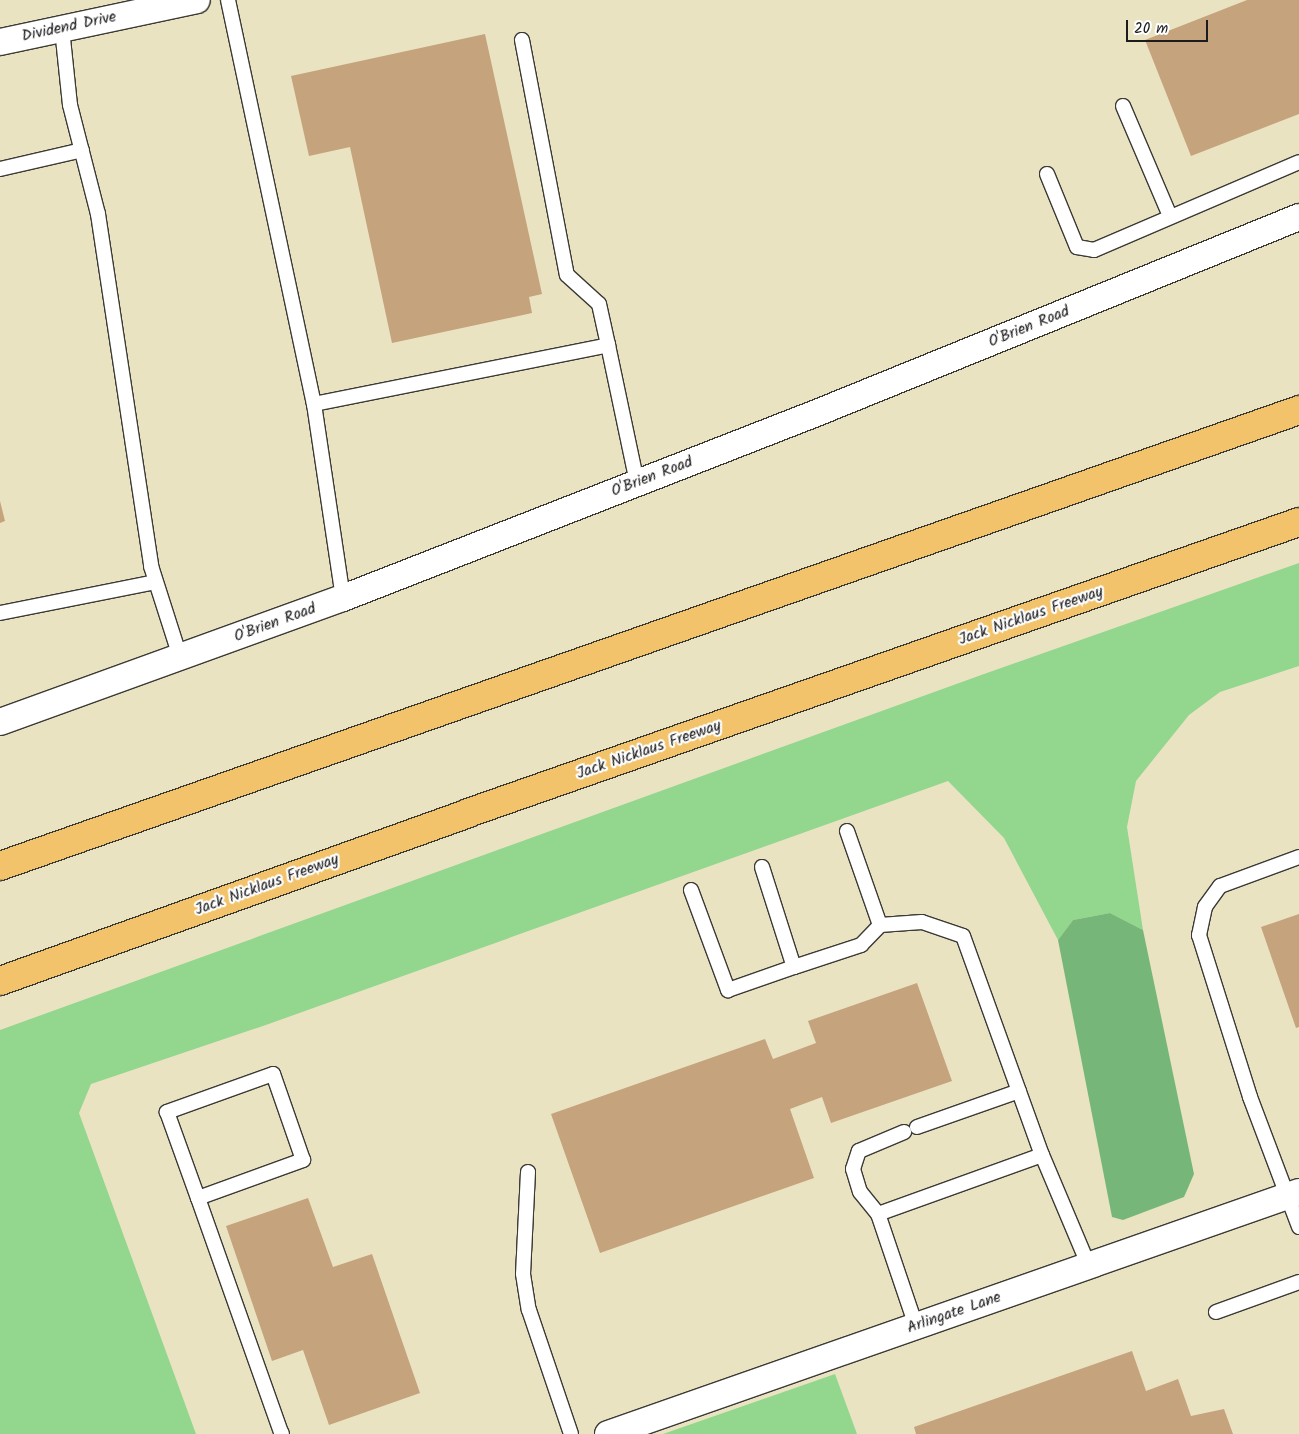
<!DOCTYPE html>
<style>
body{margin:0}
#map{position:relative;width:1299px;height:1434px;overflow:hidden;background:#eae3c2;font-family:Kalam,sans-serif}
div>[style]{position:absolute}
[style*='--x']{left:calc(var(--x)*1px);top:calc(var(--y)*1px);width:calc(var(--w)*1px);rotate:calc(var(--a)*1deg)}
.green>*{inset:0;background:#93d68e}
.forest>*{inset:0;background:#76b779}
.building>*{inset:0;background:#c5a37c}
.roads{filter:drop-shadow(1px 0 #3b3a35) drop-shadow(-1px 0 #3b3a35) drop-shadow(0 1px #3b3a35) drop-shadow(0 -1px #3b3a35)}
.service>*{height:14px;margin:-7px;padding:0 7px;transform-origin:7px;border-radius:7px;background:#fff}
.minor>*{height:26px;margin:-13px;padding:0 13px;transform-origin:13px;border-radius:13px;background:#fff}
.motorway>*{height:28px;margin:-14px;padding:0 14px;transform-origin:14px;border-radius:14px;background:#f2c36a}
span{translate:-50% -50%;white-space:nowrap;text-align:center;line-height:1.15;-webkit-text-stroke:4.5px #fff;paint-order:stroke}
.street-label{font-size:16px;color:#1c1c1c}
.scale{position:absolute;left:1126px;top:20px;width:82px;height:22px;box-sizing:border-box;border:2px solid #1c1c1c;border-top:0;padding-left:6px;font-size:15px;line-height:18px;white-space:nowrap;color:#1c1c1c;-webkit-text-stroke:4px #fff;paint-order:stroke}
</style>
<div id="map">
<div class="green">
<div style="clip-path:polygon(1299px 563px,1299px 666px,1220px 692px,1189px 715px,1136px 781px,1127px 827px,1143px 930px,1110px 913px,1073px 920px,1058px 940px,1004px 838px,948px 781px,263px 1026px,91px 1084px,79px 1113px,196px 1434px,0 1434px,0 1030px,984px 674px)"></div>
<div style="clip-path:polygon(835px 1374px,857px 1434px,663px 1434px)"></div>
</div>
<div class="forest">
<div style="clip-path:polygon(1110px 913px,1143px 930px,1194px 1174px,1184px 1197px,1123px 1220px,1112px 1217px,1058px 940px,1073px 920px)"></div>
</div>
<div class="building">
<div style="clip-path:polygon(1247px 0,1299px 0,1299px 114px,1191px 156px,1145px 40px)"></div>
<div style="clip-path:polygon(485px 34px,542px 294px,529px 297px,532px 313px,392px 343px,350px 147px,309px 156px,291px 76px)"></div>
<div style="clip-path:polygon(0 501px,5px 521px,0 523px)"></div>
<div style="clip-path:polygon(1299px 914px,1299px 1027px,1296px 1028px,1261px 927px)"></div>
<div style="clip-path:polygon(917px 983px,952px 1081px,831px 1123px,822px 1097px,790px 1109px,814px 1178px,600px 1253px,551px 1114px,765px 1039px,773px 1059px,816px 1043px,808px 1021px)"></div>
<div style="clip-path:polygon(308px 1198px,333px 1267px,372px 1254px,420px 1393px,329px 1425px,303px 1350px,272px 1361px,226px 1226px)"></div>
<div style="clip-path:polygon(1132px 1351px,1146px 1391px,1178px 1379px,1191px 1416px,1224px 1409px,1233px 1434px,916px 1434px,914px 1427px)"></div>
</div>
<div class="roads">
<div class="service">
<div style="--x:228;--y:0;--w:413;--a:78"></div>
<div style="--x:314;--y:404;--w:196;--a:81.5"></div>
<div style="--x:62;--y:29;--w:76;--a:84"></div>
<div style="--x:70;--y:105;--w:113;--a:75.6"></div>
<div style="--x:98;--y:214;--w:356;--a:81.4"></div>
<div style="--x:151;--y:566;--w:96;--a:72.3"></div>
<div style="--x:522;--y:40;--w:239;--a:79.2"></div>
<div style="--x:567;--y:275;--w:43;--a:42.2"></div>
<div style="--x:599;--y:304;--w:42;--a:77.6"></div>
<div style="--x:1123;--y:106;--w:120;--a:66.9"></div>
<div style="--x:0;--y:169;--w:84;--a:-13"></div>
<div style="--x:1047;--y:174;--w:79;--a:67.7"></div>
<div style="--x:1077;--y:247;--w:17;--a:10"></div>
<div style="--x:1094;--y:250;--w:223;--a:-23.2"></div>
<div style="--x:314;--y:404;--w:300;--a:-11.3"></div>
<div style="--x:608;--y:345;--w:141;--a:78.1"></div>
<div style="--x:0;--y:613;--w:158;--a:-11.3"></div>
<div style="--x:847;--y:831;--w:100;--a:70.7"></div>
<div style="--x:880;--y:925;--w:42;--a:-4.1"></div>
<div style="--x:922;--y:922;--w:43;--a:18.9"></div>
<div style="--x:963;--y:936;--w:233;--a:70.2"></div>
<div style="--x:1042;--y:1155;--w:121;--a:67.1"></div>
<div style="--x:1299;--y:857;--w:84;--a:159.8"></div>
<div style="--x:1220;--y:886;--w:26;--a:126"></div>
<div style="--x:1205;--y:907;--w:29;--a:102"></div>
<div style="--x:1199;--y:935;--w:170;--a:72.5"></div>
<div style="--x:1250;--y:1097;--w:139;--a:69.3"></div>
<div style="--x:762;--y:867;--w:105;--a:72.3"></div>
<div style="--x:794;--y:967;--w:71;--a:-18.2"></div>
<div style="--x:861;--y:945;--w:28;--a:-46"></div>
<div style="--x:691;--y:890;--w:107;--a:69.7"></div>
<div style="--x:728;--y:990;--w:70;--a:-19.2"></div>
<div style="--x:917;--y:1127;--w:108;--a:-19.4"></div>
<div style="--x:528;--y:1172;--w:102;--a:92.8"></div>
<div style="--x:523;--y:1274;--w:36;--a:81"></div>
<div style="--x:529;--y:1310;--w:131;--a:71.3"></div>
<div style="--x:198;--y:1198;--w:112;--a:-19.9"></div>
<div style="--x:303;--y:1160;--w:91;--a:-109.2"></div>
<div style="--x:273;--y:1074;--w:113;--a:160.3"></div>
<div style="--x:167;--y:1112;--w:91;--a:70.2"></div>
<div style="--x:198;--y:1198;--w:248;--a:70.5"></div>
<div style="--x:281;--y:1432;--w:2;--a:63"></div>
<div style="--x:878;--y:1214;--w:28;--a:-129"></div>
<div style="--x:860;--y:1192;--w:24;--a:-107"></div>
<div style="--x:853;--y:1169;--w:19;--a:-72"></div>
<div style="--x:859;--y:1151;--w:49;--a:-22.9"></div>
<div style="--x:1216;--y:1312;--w:88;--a:-19.9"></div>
<div style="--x:916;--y:1326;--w:118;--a:-108.7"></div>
<div style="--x:878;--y:1214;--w:174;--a:-19.8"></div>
</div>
<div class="minor">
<div style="--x:0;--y:42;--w:201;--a:-12"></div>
<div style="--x:0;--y:722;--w:365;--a:-19.9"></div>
<div style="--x:343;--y:598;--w:511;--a:-21.34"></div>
<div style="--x:819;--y:412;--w:518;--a:-22.11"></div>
<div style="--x:608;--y:1434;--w:732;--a:-19.3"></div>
</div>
<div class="motorway">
<div style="--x:0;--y:866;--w:1377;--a:-19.34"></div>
<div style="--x:0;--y:981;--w:497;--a:-19.7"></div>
<div style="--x:468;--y:813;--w:880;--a:-19.3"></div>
</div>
</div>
<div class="street-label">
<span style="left:69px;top:27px;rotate:-12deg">Dividend Drive</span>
<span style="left:1029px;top:327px;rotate:-22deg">O'Brien Road</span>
<span style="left:652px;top:477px;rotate:-21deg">O'Brien Road</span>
<span style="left:1031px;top:616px;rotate:-19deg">Jack Nicklaus Freeway</span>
<span style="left:275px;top:623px;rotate:-20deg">O'Brien Road</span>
<span style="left:649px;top:750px;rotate:-19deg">Jack Nicklaus Freeway</span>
<span style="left:267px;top:885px;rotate:-20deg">Jack Nicklaus Freeway</span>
<span style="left:954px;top:1313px;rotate:-19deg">Arlingate Lane</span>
</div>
<div class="scale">20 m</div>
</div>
